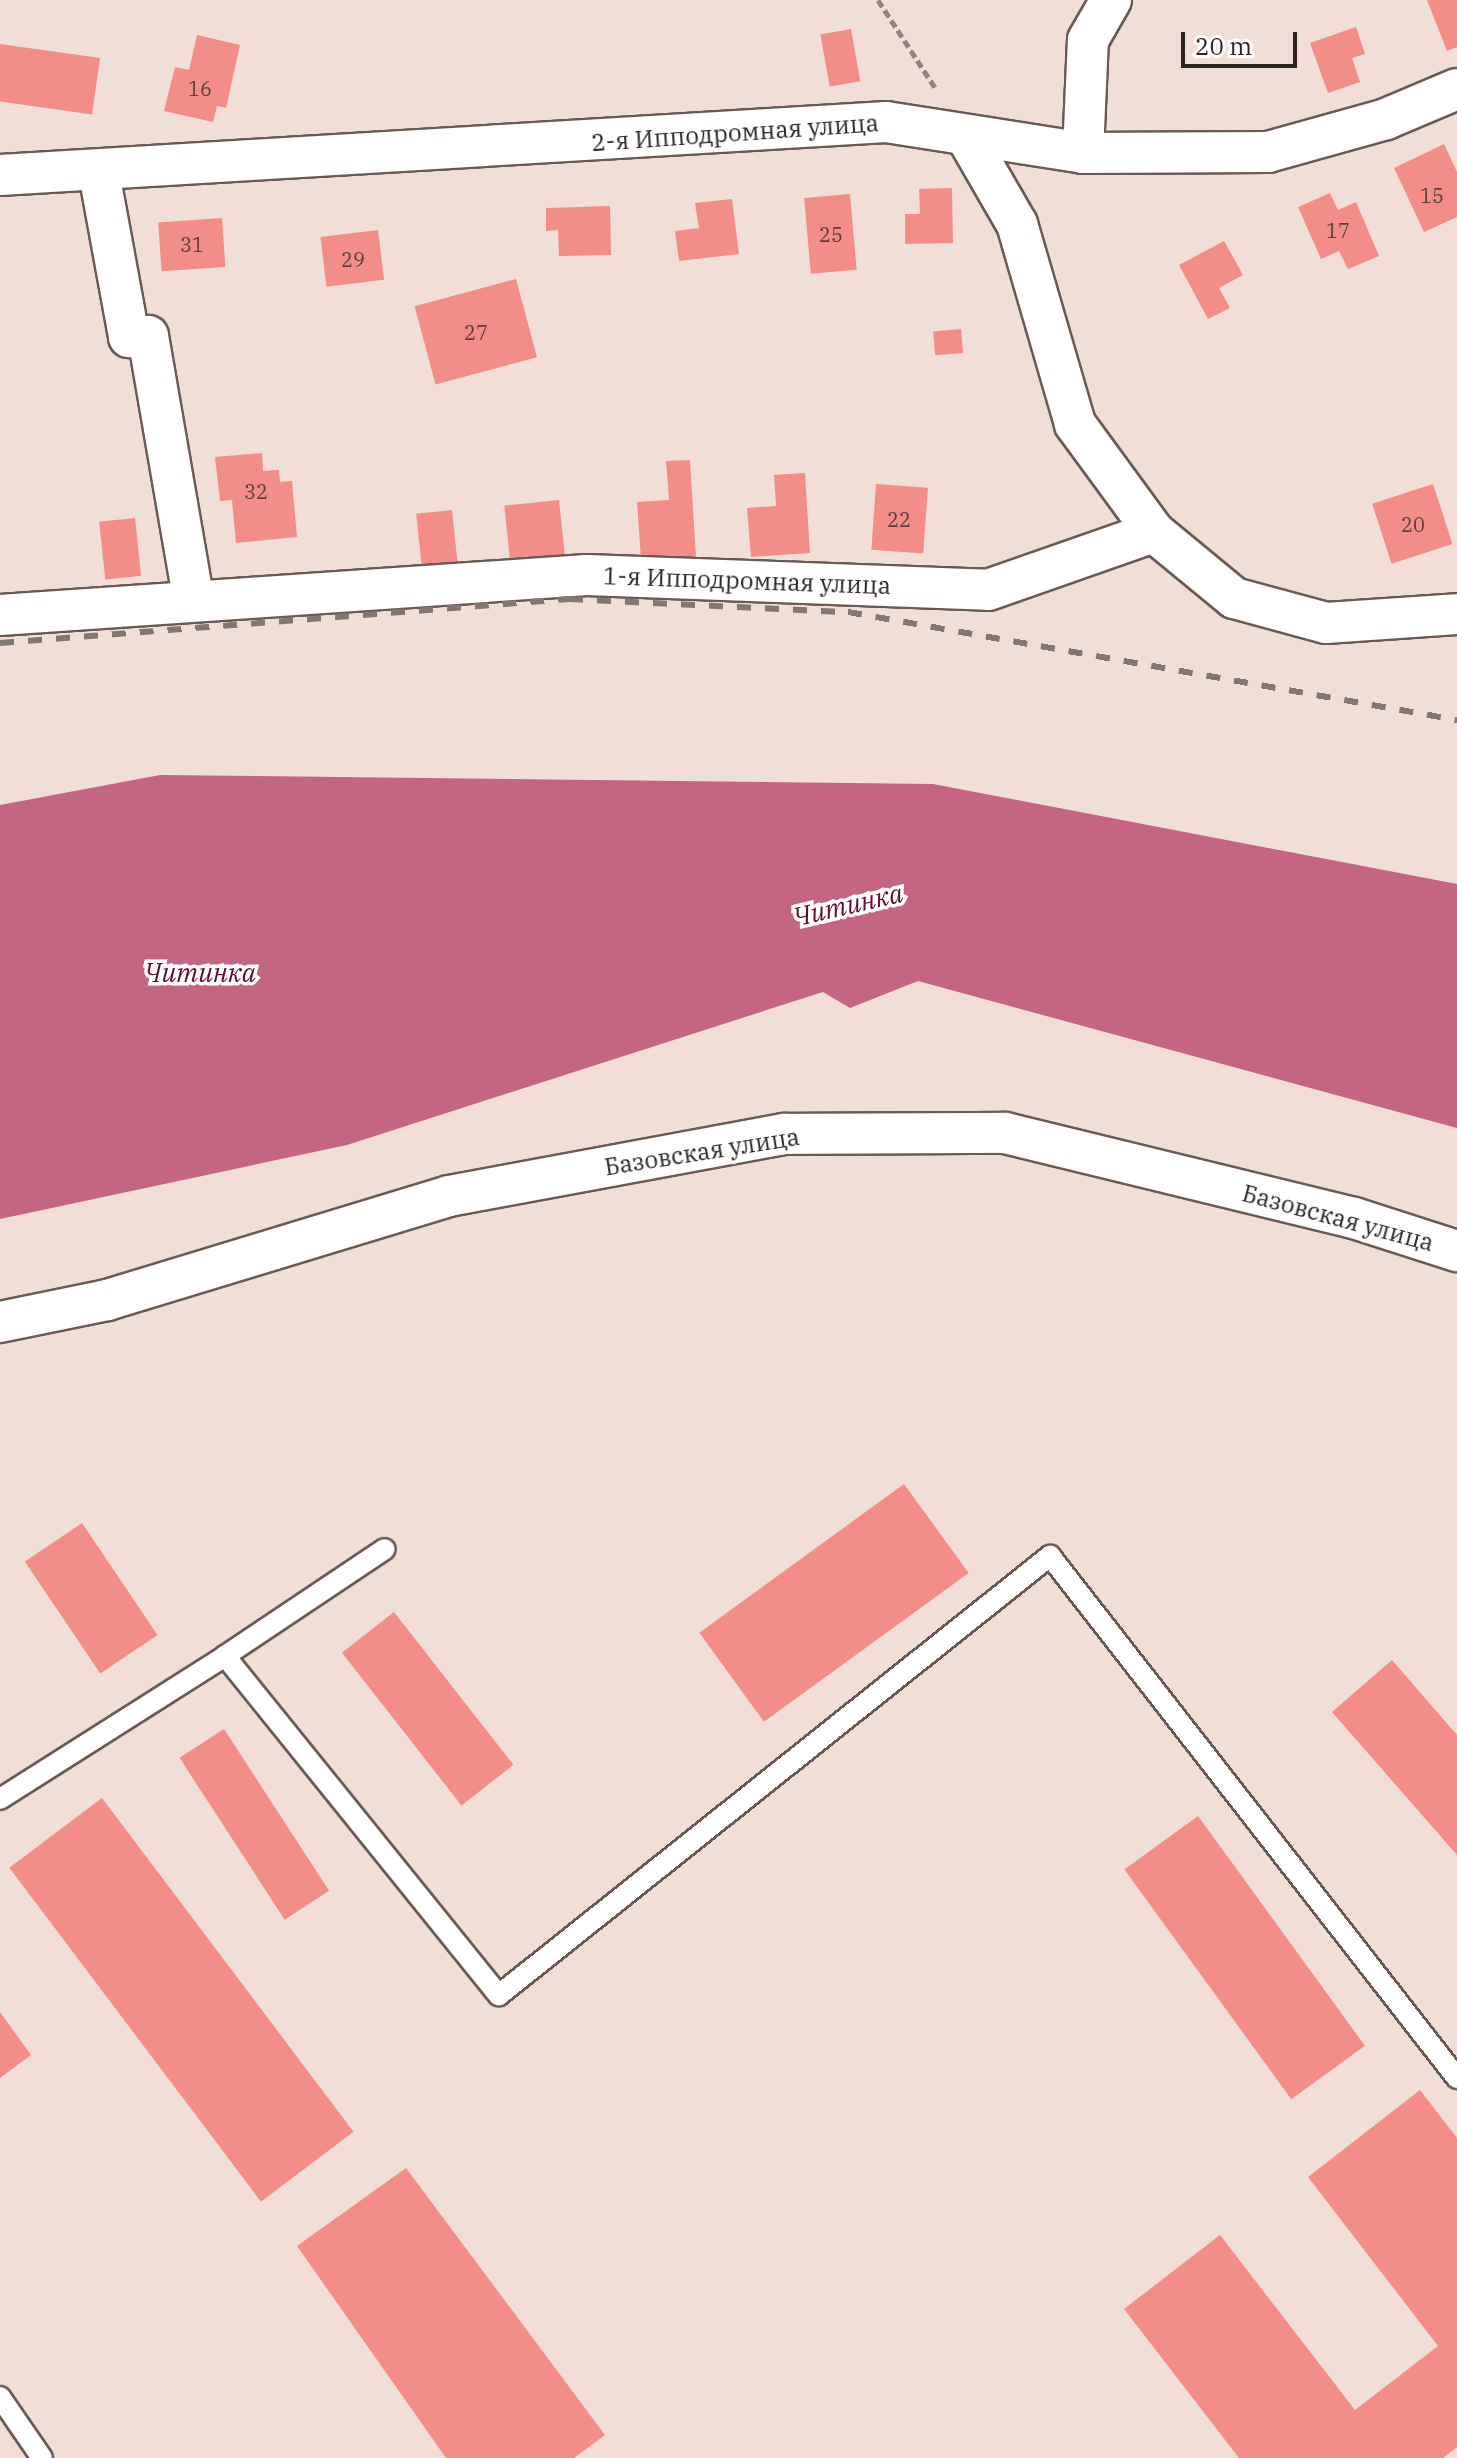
<!DOCTYPE html>
<meta charset="utf-8">
<style>
body{margin:0}
#map{position:relative;width:1457px;height:2458px;overflow:hidden;background:#f1ded6;font-family:"IBM Plex Serif",serif}
div>[style]{position:absolute}
[style*='--x']{left:calc(var(--x)*1px);top:calc(var(--y)*1px);width:calc(var(--w)*1px);rotate:calc(var(--a)*1deg)}
.water>*{inset:0;background:#c46582}
.building>*{inset:0;background:#f28d87;transform-origin:0 0}
.path>*{height:5px;margin-top:-2.5px;transform-origin:0;background:repeating-linear-gradient(90deg,#91837e 0 8px,transparent 0 12px)}
.roads{filter:drop-shadow(2px 0 #695a53) drop-shadow(-2px 0 #695a53) drop-shadow(0 2px #695a53) drop-shadow(0 -2px #695a53)}
.service>*{height:20px;margin:-10px;padding:0 10px;transform-origin:10px;border-radius:10px;background:#fff}
.minor>*{height:40px;margin:-20px;padding:0 20px;transform-origin:20px;border-radius:20px;background:#fff}
.rail>*{height:6px;margin-top:-3px;transform-origin:0;background:repeating-linear-gradient(90deg,#837771 0 14px,transparent 0 28px)}
span{translate:-50% -50%;white-space:nowrap;text-align:center;line-height:1.15;-webkit-text-stroke:7px #fff;paint-order:stroke}
.number-label{font-size:20px;color:#5d3e3a}
.number-label span{-webkit-text-stroke-width:0}
.street-label{font-size:24px;color:#2b2421}
.water-label{font-size:26px;color:#650b32;font-style:italic}
.scale{position:absolute;left:1181px;top:32px;width:116px;height:36px;box-sizing:border-box;border:4px solid #2b2421;border-top:0;padding-left:10px;font-size:24px;line-height:28px;white-space:nowrap;color:#2b2421;-webkit-text-stroke:6px #fff;paint-order:stroke}
</style>
<div id="map">
<div class="water">
<div style="clip-path:polygon(160px 775px,933px 784px,1457px 884px,1457px 1128px,918px 981px,850px 1008px,823px 992px,347px 1145px,0 1219px,0 805px)"></div>
</div>
<div class="building">
<div style="clip-path:polygon(1427px 0,1457px 0,1457px 47px,1447px 51px)"></div>
<div style="clip-path:polygon(1356px 27px,1365px 54px,1352px 58px,1360px 82px,1328px 93px,1310px 43px)"></div>
<div style="left:851px;top:29px;width:53px;height:31px;rotate:80deg"></div>
<div style="clip-path:polygon(197px 35px,240px 45px,226px 108px,217px 106px,213px 122px,164px 111px,175px 67px,189px 70px)"></div>
<div style="left:0;top:44px;width:101px;height:57px;rotate:8deg"></div>
<div style="clip-path:polygon(1444px 144px,1457px 172px,1457px 217px,1424px 232px,1394px 168px)"></div>
<div style="clip-path:polygon(952px 188px,953px 243px,905px 244px,905px 214px,920px 214px,919px 189px)"></div>
<div style="clip-path:polygon(1330px 193px,1338px 210px,1356px 202px,1379px 256px,1348px 269px,1339px 251px,1321px 259px,1298px 207px)"></div>
<div style="left:850px;top:194px;width:76px;height:46px;rotate:85deg"></div>
<div style="clip-path:polygon(732px 199px,739px 254px,679px 261px,675px 231px,699px 228px,695px 203px)"></div>
<div style="clip-path:polygon(610px 206px,611px 255px,559px 256px,558px 230px,546px 231px,546px 208px)"></div>
<div style="left:222px;top:218px;width:49px;height:64px;rotate:86deg"></div>
<div style="left:378px;top:230px;width:50px;height:58px;rotate:83deg"></div>
<div style="clip-path:polygon(1224px 241px,1243px 275px,1219px 288px,1230px 308px,1208px 319px,1179px 265px)"></div>
<div style="left:516px;top:279px;width:81px;height:105px;rotate:75deg"></div>
<div style="left:961px;top:329px;width:24px;height:28px;rotate:85deg"></div>
<div style="clip-path:polygon(262px 453px,263px 471px,279px 470px,280px 482px,292px 481px,297px 537px,236px 543px,232px 500px,220px 501px,215px 457px)"></div>
<div style="clip-path:polygon(690px 460px,696px 557px,641px 560px,637px 502px,669px 500px,666px 461px)"></div>
<div style="clip-path:polygon(805px 473px,810px 553px,751px 557px,747px 508px,776px 506px,774px 475px)"></div>
<div style="left:876px;top:484px;width:52px;height:66px;rotate:4deg"></div>
<div style="left:1433px;top:484px;width:63px;height:64px;rotate:72deg"></div>
<div style="left:559px;top:500px;width:60px;height:55px;rotate:84deg"></div>
<div style="left:452px;top:510px;width:56px;height:36px;rotate:84deg"></div>
<div style="left:135px;top:518px;width:58px;height:36px;rotate:84deg"></div>
<div style="left:904px;top:1484px;width:110px;height:253px;rotate:54deg"></div>
<div style="left:82px;top:1523px;width:135px;height:69px;rotate:56deg"></div>
<div style="left:394px;top:1612px;width:194px;height:66px;rotate:52deg"></div>
<div style="clip-path:polygon(1392px 1660px,1457px 1735px,1457px 1855px,1332px 1712px)"></div>
<div style="left:224px;top:1729px;width:193px;height:53px;rotate:57deg"></div>
<div style="left:102px;top:1798px;width:418px;height:116px;rotate:53deg"></div>
<div style="left:1198px;top:1816px;width:284px;height:91px;rotate:54deg"></div>
<div style="clip-path:polygon(0 2012px,31px 2055px,0 2078px)"></div>
<div style="clip-path:polygon(1420px 2090px,1457px 2138px,1457px 2447px,1443px 2458px,1239px 2458px,1124px 2309px,1220px 2235px,1355px 2410px,1438px 2346px,1308px 2177px)"></div>
<div style="clip-path:polygon(406px 2168px,605px 2435px,574px 2458px,446px 2458px,297px 2246px)"></div>
</div>
<div class="path">
<div style="--x:878;--y:0;--w:106;--a:56.9"></div>
</div>
<div class="roads">
<div class="service">
<div style="--x:225;--y:1656;--w:192;--a:-33.8"></div>
<div style="--x:0;--y:1799;--w:267;--a:-32.4"></div>
<div style="--x:225;--y:1656;--w:436;--a:51.1"></div>
<div style="--x:499;--y:1995;--w:705;--a:-38.55"></div>
<div style="--x:1050;--y:1556;--w:662;--a:52.06"></div>
<div style="--x:0;--y:2397;--w:74;--a:55.5"></div>
</div>
<div class="minor">
<div style="--x:969;--y:141;--w:96;--a:60"></div>
<div style="--x:1017;--y:224;--w:208;--a:73.8"></div>
<div style="--x:1075;--y:424;--w:134;--a:53.8"></div>
<div style="--x:1083;--y:153;--w:113;--a:-87.5"></div>
<div style="--x:1088;--y:40;--w:46;--a:-60.1"></div>
<div style="--x:99;--y:173;--w:167;--a:79.6"></div>
<div style="--x:129;--y:337;--w:19;--a:-3"></div>
<div style="--x:148;--y:336;--w:265;--a:80.2"></div>
<div style="--x:0;--y:175;--w:888;--a:-3.42"></div>
<div style="--x:886;--y:122;--w:199;--a:8.9"></div>
<div style="--x:1083;--y:153;--w:185;--a:-0.3"></div>
<div style="--x:1268;--y:152;--w:123;--a:-15.6"></div>
<div style="--x:1386;--y:119;--w:77;--a:-22.9"></div>
<div style="--x:0;--y:615;--w:588;--a:-3.9"></div>
<div style="--x:587;--y:575;--w:401;--a:2.1"></div>
<div style="--x:988;--y:590;--w:176;--a:-19.3"></div>
<div style="--x:1154;--y:532;--w:104;--a:39.5"></div>
<div style="--x:1234;--y:598;--w:95;--a:15.2"></div>
<div style="--x:1326;--y:623;--w:131;--a:-3.9"></div>
<div style="--x:0;--y:1322;--w:109;--a:-11.6"></div>
<div style="--x:107;--y:1300;--w:357;--a:-16.9"></div>
<div style="--x:449;--y:1196;--w:341;--a:-10.5"></div>
<div style="--x:784;--y:1134;--w:221;--a:-0.3"></div>
<div style="--x:1005;--y:1133;--w:359;--a:13.7"></div>
<div style="--x:1354;--y:1218;--w:108;--a:17.8"></div>
</div>
</div>
<div class="rail">
<div style="--x:0;--y:643;--w:571;--a:-4.42"></div>
<div style="--x:569;--y:599;--w:279;--a:2.7"></div>
<div style="--x:848;--y:612;--w:619;--a:10.06"></div>
</div>
<div class="number-label">
<span style="left:200px;top:88px">16</span>
<span style="left:1432px;top:195px">15</span>
<span style="left:1338px;top:230px">17</span>
<span style="left:831px;top:234px">25</span>
<span style="left:192px;top:244px">31</span>
<span style="left:353px;top:259px">29</span>
<span style="left:476px;top:332px">27</span>
<span style="left:256px;top:491px">32</span>
<span style="left:899px;top:519px">22</span>
<span style="left:1413px;top:524px">20</span>
</div>
<div class="street-label">
<span style="left:735px;top:133px;rotate:-4deg">2-я Ипподромная улица</span>
<span style="left:747px;top:581px;rotate:2deg">1-я Ипподромная улица</span>
<span style="left:702px;top:1152px;rotate:-9deg">Базовская улица</span>
<span style="left:1338px;top:1218px;rotate:15deg">Базовская улица</span>
</div>
<div class="water-label">
<span style="left:848px;top:905px;rotate:-13deg">Читинка</span>
<span style="left:200px;top:973px">Читинка</span>
</div>
<div class="scale">20 m</div>
</div>
